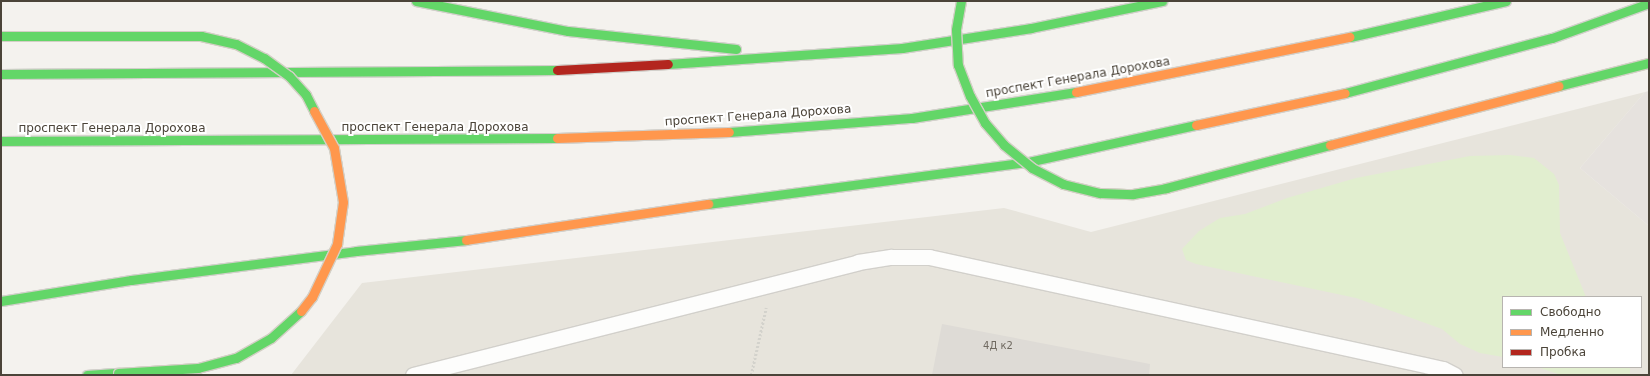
<!DOCTYPE html>
<meta charset="utf-8">
<style>
body{margin:0}
#map{position:relative;width:1650px;height:376px;overflow:hidden;background:#f4f2ee;font-family:"DejaVu Sans",sans-serif}
div>[style]{position:absolute}
[style*='--x']{left:calc(var(--x)*1px);top:calc(var(--y)*1px);width:calc(var(--w)*1px);rotate:calc(var(--a)*1deg)}
.residential>*{inset:0;background:#e7e4dc}
.industrial>*{inset:0;background:#e6e2de}
.green>*{inset:0;background:#e1eecf}
.building>*{inset:0;background:#dedbd6}
.path>*{height:2.5px;margin-top:-1.25px;transform-origin:0;background:repeating-linear-gradient(90deg,#d3d2cc 0 2px,transparent 0 4px)}
.roads{filter:drop-shadow(1px 0 #d2d0cb) drop-shadow(-1px 0 #d2d0cb) drop-shadow(0 1px #d2d0cb) drop-shadow(0 -1px #d2d0cb)}
.lane>*{height:15px;margin:-7.5px;padding:0 7.5px;transform-origin:7.5px;border-radius:7.5px;background:#fdfdfc}
.fast>*{height:9px;margin:-4.5px;padding:0 4.5px;transform-origin:4.5px;border-radius:4.5px;background:#63d668}
.slow>*{height:9px;margin:-4.5px;padding:0 4.5px;transform-origin:4.5px;border-radius:4.5px;background:#ff974d}
.jam>*{height:9px;margin:-4.5px;padding:0 4.5px;transform-origin:4.5px;border-radius:4.5px;background:#b3261e}
.bridges{filter:drop-shadow(1px 0 #d3cfc5) drop-shadow(-1px 0 #d3cfc5) drop-shadow(0 1px #d3cfc5) drop-shadow(0 -1px #d3cfc5)}
.fast-bridge>*{height:9px;margin:-4.5px;padding:0 4.5px;transform-origin:4.5px;border-radius:4.5px;background:#63d668}
.slow-bridge>*{height:9px;margin:-4.5px;padding:0 4.5px;transform-origin:4.5px;border-radius:4.5px;background:#ff974d}
span{translate:-50% -50%;white-space:nowrap;text-align:center;line-height:1.15;-webkit-text-stroke:4px #fff;paint-order:stroke}
.number-label{font-size:10px;color:#706a61}
.number-label span{-webkit-text-stroke-width:0}
.street-label{font-size:12px;color:#4b4439}
.frame{position:absolute;inset:0;border:2px solid #4b4439;pointer-events:none}
.legend{position:absolute;left:1502px;top:296px;width:140px;height:72px;box-sizing:border-box;background:#fff;border:1px solid #b7b4b0;margin:0;padding:5px 7px;list-style:none;font-size:12px;color:#4b4439}
.legend li{display:flex;align-items:center;gap:8px;height:20px}
.legend b{width:20px;border:1px solid #b7b4b0}
</style>
<div id="map">
<div class="residential">
<div style="clip-path:polygon(evenodd,1645px 92px,1580px 168px,1649px 226px,1649px 375px,291px 375px,362px 283px,1004px 208px,1091px 232px,1645px 92px,1503px 297px,1641px 297px,1641px 367px,1503px 367px,1503px 297px)"></div>
</div>
<div class="industrial">
<div style="clip-path:polygon(1649px 91px,1649px 226px,1580px 168px,1645px 92px)"></div>
</div>
<div class="green">
<div style="clip-path:polygon(1510px 155px,1534px 158px,1554px 174px,1559px 185px,1560px 233px,1586px 297px,1503px 297px,1503px 357px,1480px 353px,1460px 344px,1442px 329px,1356px 298px,1196px 264px,1186px 260px,1182px 249px,1199px 231px,1220px 218px,1245px 214px,1287px 198px,1356px 178px,1470px 156px)"></div>
<div style="clip-path:polygon(1537px 367px,1630px 367px,1630px 375px,1561px 375px)"></div>
</div>
<div class="building">
<div style="clip-path:polygon(942px 324px,1150px 364px,1149px 375px,932px 375px)"></div>
</div>
<div class="path">
<div style="--x:751;--y:375;--w:69;--a:-77.4"></div>
</div>
<div class="roads">
<div class="lane">
<div style="--x:413;--y:375;--w:459;--a:-14.2"></div>
<div style="--x:858;--y:262;--w:33;--a:-9"></div>
<div style="--x:891;--y:257;--w:38;--a:0"></div>
<div style="--x:929;--y:257;--w:526;--a:12.29"></div>
<div style="--x:1443;--y:369;--w:13;--a:27"></div>
</div>
<div class="fast">
<div style="--x:416;--y:1;--w:155;--a:11.2"></div>
<div style="--x:568;--y:31;--w:169;--a:6.1"></div>
<div style="--x:1350;--y:37;--w:160;--a:-13"></div>
<div style="--x:668;--y:64;--w:235;--a:-3.9"></div>
<div style="--x:902;--y:48;--w:131;--a:-8.8"></div>
<div style="--x:1031;--y:28;--w:134;--a:-11.6"></div>
<div style="--x:1;--y:74;--w:556;--a:-0.41"></div>
<div style="--x:1345;--y:93;--w:214;--a:-14.9"></div>
<div style="--x:1552;--y:38;--w:103;--a:-19.8"></div>
<div style="--x:729;--y:132;--w:184;--a:-4.4"></div>
<div style="--x:912;--y:118;--w:166;--a:-9"></div>
<div style="--x:1;--y:141;--w:556;--a:-0.31"></div>
<div style="--x:708;--y:204;--w:328;--a:-7.5"></div>
<div style="--x:1033;--y:161;--w:167;--a:-12.5"></div>
<div style="--x:1;--y:301;--w:132;--a:-9.2"></div>
<div style="--x:131;--y:280;--w:227;--a:-7.3"></div>
<div style="--x:356;--y:251;--w:111;--a:-5.7"></div>
<div style="--x:87;--y:375;--w:31;--a:-4"></div>
</div>
<div class="slow">
<div style="--x:1076;--y:92;--w:279;--a:-11.4"></div>
<div style="--x:1196;--y:125;--w:152;--a:-12.1"></div>
<div style="--x:557;--y:138;--w:172;--a:-2"></div>
<div style="--x:466;--y:240;--w:245;--a:-8.5"></div>
</div>
<div class="jam">
<div style="--x:557;--y:70;--w:111;--a:-3.1"></div>
</div>
</div>
<div class="bridges">
<div class="fast-bridge">
<div style="--x:961;--y:1;--w:29;--a:100"></div>
<div style="--x:956;--y:30;--w:35;--a:87"></div>
<div style="--x:958;--y:65;--w:33;--a:69"></div>
<div style="--x:970;--y:96;--w:31;--a:61"></div>
<div style="--x:985;--y:123;--w:29;--a:49"></div>
<div style="--x:1004;--y:145;--w:36;--a:39"></div>
<div style="--x:1032;--y:168;--w:35;--a:27"></div>
<div style="--x:1063;--y:184;--w:38;--a:14"></div>
<div style="--x:1100;--y:193;--w:33;--a:2"></div>
<div style="--x:1133;--y:194;--w:34;--a:-10"></div>
<div style="--x:1166;--y:188;--w:170;--a:-14.7"></div>
<div style="--x:1;--y:36;--w:200;--a:0"></div>
<div style="--x:201;--y:36;--w:36;--a:13"></div>
<div style="--x:236;--y:44;--w:31;--a:27"></div>
<div style="--x:264;--y:58;--w:31;--a:36"></div>
<div style="--x:289;--y:76;--w:25;--a:48"></div>
<div style="--x:306;--y:95;--w:18;--a:63"></div>
<div style="--x:1558;--y:86;--w:93;--a:-14.3"></div>
<div style="--x:118;--y:373;--w:80;--a:-3.6"></div>
<div style="--x:198;--y:368;--w:39;--a:-15"></div>
<div style="--x:236;--y:358;--w:40;--a:-29.7"></div>
<div style="--x:271;--y:338;--w:40;--a:-42"></div>
</div>
<div class="slow-bridge">
<div style="--x:1330;--y:145;--w:236;--a:-14.5"></div>
<div style="--x:301;--y:311;--w:18;--a:-52"></div>
<div style="--x:312;--y:297;--w:59;--a:-64.7"></div>
<div style="--x:337;--y:244;--w:42;--a:-81.9"></div>
<div style="--x:343;--y:202;--w:55;--a:-99.5"></div>
<div style="--x:334;--y:148;--w:42;--a:-118.4"></div>
</div>
</div>
<div class="number-label">
<span style="left:998px;top:346px">4Д к2</span>
</div>
<div class="street-label">
<span style="left:1078px;top:78px;rotate:-10deg">проспект Генерала Дорохова</span>
<span style="left:758px;top:116px;rotate:-4deg">проспект Генерала Дорохова</span>
<span style="left:435px;top:128px">проспект Генерала Дорохова</span>
<span style="left:112px;top:129px">проспект Генерала Дорохова</span>
</div>
<div class="frame"></div>
<ul class="legend">
<li><b style="height:5px;background:#63d668"></b>Свободно</li>
<li><b style="height:5px;background:#ff974d"></b>Медленно</li>
<li><b style="height:5px;background:#b3261e"></b>Пробка</li>
</ul>
</div>
